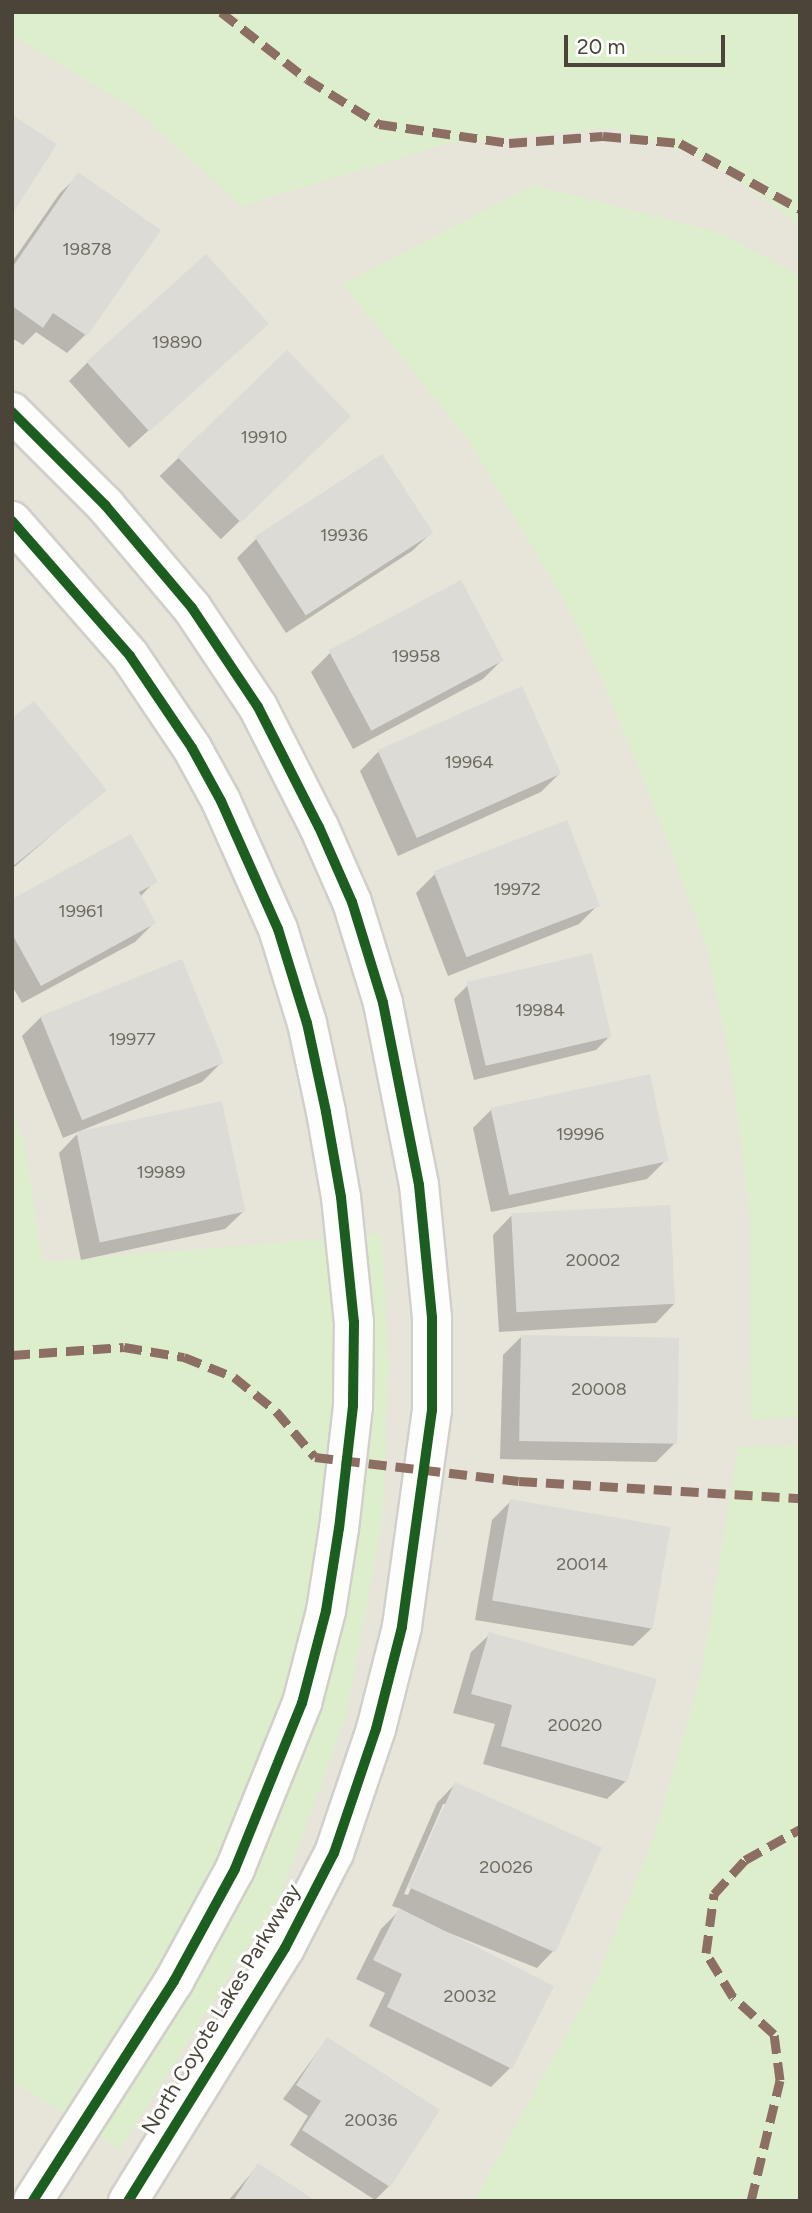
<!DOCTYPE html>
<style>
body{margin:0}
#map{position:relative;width:812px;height:2213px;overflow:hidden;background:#f2f2ed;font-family:Figtree,sans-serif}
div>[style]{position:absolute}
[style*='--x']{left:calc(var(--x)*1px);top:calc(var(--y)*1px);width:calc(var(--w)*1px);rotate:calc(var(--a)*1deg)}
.residential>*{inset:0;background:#e7e4da;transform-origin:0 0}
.green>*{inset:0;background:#ddeecd}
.shadow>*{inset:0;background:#0003;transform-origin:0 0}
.building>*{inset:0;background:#dcdbd5;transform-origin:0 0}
.roads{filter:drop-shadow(2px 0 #d0cfca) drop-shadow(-2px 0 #d0cfca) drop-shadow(0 2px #d0cfca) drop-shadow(0 -2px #d0cfca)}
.minor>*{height:38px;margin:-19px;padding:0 19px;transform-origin:19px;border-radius:19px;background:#fdfdfc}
.quiet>*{height:9px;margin-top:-4.5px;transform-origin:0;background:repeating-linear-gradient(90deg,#8d6e63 0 18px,transparent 0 27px)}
.cycleway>*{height:10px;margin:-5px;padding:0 5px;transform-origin:5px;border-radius:5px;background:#1b5e20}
span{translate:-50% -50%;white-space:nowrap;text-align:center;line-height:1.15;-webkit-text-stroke:6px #fff;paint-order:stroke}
.number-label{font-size:18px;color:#6f6b60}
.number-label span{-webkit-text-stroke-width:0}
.street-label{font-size:21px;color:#4a4538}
.frame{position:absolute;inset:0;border:14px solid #4a4538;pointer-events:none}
.scale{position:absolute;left:564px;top:35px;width:161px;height:32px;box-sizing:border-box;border:4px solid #4a4538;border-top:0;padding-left:9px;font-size:21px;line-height:24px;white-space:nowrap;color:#4a4538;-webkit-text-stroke:5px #fff;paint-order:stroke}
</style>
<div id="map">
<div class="residential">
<div style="left:12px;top:12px;width:788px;height:2189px"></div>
</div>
<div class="green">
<div style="clip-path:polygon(12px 12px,800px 12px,800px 228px,777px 207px,700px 157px,610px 128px,450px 143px,241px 206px,135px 109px,12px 35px)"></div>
<div style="clip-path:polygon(534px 185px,721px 233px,800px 276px,800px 1417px,751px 1419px,750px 1217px,731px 1066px,707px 948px,660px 822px,603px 682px,561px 595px,468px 440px,343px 284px)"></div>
<div style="clip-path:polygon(12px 1108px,24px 1141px,43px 1262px,382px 1234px,389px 1365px,382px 1524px,346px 1716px,282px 1892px,120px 2149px,12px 2081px)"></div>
<div style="clip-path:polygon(800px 1445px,800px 2201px,474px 2201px,595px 1982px,653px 1839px,700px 1680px,738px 1447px)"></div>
</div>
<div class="shadow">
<div style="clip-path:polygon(79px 175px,86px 334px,67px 353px,36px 332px,23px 345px,12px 338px,12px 262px,60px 193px)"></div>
<div style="clip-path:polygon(247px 342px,129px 448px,69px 381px,88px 362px)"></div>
<div style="left:287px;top:353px;width:88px;height:177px;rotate:46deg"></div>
<div style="clip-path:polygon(431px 533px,412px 551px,286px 633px,237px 558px,256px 539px)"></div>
<div style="clip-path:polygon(330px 653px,502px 660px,483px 679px,353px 749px,311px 672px)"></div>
<div style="clip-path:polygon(12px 721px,104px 790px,12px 869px)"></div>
<div style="clip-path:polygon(378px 752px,559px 774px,541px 792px,398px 856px,360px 771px)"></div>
<div style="clip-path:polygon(435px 874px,598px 905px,579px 924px,448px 976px,416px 893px)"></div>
<div style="clip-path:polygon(155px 881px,140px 897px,154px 923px,135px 942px,22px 1003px,12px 986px,12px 901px)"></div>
<div style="clip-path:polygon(468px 985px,610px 1036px,596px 1050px,474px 1080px,454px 999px)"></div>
<div style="clip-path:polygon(41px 1017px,221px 1063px,202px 1082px,80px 1131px,244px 1211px,225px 1229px,81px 1260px,59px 1153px,80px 1131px,63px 1138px,22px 1036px)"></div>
<div style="clip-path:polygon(492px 1109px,666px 1160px,647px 1179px,491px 1212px,473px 1128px)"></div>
<div style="clip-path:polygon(511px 1216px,674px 1304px,656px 1323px,499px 1332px,493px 1235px)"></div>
<div style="clip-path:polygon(522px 1336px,675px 1443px,656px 1462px,500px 1459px,503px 1355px)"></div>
<div style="clip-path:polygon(511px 1501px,652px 1628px,633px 1646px,475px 1620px,492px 1520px)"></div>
<div style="clip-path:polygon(490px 1634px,626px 1781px,607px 1799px,483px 1764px,495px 1724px,453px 1713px,471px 1652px)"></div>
<div style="clip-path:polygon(evenodd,455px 1784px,600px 1848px,555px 1949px,537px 1968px,424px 1923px,510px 2068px,491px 2087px,369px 2026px,385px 1993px,356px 1979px,381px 1929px,401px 1909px,392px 1906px,437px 1803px,455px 1784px,443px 1804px,447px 1804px,408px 1895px,404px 1894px,443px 1804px)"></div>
<div style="clip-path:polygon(327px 2039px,389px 2186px,375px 2200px,290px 2145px,308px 2116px,283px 2099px)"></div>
<div style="clip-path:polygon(258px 2165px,312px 2201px,228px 2201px)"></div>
</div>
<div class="building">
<div style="clip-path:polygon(12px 115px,57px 144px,12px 214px)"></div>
<div style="clip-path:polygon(78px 172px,161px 230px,87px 336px,53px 313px,43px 328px,12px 306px,12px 268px)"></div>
<div style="left:206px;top:254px;width:94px;height:161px;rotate:48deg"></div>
<div style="left:287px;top:350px;width:92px;height:153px;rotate:46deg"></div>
<div style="left:382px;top:454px;width:94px;height:152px;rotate:57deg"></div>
<div style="left:461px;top:580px;width:91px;height:150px;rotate:62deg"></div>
<div style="left:522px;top:686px;width:96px;height:158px;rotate:66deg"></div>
<div style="clip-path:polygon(34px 701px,107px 790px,12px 867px,12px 718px)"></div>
<div style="left:567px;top:820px;width:92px;height:143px;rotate:69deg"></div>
<div style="clip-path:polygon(131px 834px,158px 882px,139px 892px,156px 923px,41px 986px,12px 934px,12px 899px)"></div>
<div style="left:592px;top:953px;width:86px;height:129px;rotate:77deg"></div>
<div style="left:182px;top:959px;width:112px;height:153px;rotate:68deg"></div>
<div style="left:650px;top:1074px;width:89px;height:163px;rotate:78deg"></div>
<div style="left:222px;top:1101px;width:113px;height:149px;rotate:78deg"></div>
<div style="left:670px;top:1205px;width:99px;height:159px;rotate:87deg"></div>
<div style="left:521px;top:1335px;width:158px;height:106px;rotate:1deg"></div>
<div style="left:510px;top:1499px;width:163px;height:103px;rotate:10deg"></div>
<div style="clip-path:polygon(489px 1632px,657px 1679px,627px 1782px,501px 1746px,512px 1705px,471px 1694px)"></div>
<div style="left:455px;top:1782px;width:161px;height:115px;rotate:24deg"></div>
<div style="clip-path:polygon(399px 1908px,554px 1986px,512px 2069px,387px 2007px,402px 1974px,373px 1960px)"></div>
<div style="clip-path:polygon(327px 2037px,440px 2110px,390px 2187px,302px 2130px,321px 2101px,296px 2085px)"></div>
<div style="clip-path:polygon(258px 2163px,316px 2201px,233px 2201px)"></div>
</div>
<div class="roads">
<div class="minor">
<div style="--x:12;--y:412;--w:132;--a:45"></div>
<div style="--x:105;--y:505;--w:135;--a:49.8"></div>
<div style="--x:192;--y:608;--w:119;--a:56.3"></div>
<div style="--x:258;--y:707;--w:135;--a:63.1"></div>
<div style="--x:319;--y:827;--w:82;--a:66.3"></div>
<div style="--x:352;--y:902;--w:106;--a:72.9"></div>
<div style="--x:383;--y:1003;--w:186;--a:78.8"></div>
<div style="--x:419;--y:1185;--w:134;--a:84.4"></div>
<div style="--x:432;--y:1318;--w:92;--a:90"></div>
<div style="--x:432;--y:1410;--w:219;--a:97.9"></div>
<div style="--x:402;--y:1627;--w:105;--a:104.3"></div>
<div style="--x:376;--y:1729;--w:131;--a:108.7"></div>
<div style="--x:334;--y:1853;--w:107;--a:117.3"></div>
<div style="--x:285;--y:1948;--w:298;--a:121.8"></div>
<div style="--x:12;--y:521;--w:179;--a:48.8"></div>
<div style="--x:130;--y:656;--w:111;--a:56"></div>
<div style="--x:192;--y:748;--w:60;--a:61.3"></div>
<div style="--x:221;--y:801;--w:140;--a:66"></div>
<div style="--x:278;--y:929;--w:98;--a:72.9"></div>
<div style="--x:307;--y:1023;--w:91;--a:77.9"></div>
<div style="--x:326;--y:1112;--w:86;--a:80"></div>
<div style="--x:341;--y:1197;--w:126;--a:84.1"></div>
<div style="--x:354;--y:1322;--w:84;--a:90.7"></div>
<div style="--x:353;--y:1406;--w:123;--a:96.5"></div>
<div style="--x:339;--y:1528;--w:84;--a:98.9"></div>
<div style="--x:326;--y:1611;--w:95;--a:104.6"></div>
<div style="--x:302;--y:1703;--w:179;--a:112"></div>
<div style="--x:235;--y:1869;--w:128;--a:118.6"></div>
<div style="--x:174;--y:1981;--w:261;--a:122.7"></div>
</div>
</div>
<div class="quiet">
<div style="--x:221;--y:12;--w:109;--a:37.9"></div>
<div style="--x:307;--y:79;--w:85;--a:32"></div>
<div style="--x:379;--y:124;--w:131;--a:8.3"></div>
<div style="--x:509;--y:143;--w:94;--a:-4.3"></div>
<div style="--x:603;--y:136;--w:77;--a:5.2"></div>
<div style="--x:680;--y:143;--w:137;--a:28.8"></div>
<div style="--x:12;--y:1355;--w:112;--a:-4.1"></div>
<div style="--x:124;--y:1347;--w:61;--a:9.5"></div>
<div style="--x:184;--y:1357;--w:54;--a:21.8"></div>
<div style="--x:234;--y:1377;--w:54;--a:39"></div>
<div style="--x:276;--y:1411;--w:60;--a:49.7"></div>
<div style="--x:315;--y:1457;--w:205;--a:6.7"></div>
<div style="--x:519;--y:1481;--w:282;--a:3.5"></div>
<div style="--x:751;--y:2201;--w:124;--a:-76.5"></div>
<div style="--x:780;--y:2080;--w:46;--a:-97.4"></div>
<div style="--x:774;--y:2034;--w:55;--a:-137.9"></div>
<div style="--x:733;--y:1997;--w:52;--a:-121.5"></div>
<div style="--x:706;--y:1953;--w:60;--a:-82.3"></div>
<div style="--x:714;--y:1894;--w:46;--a:-47.6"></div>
<div style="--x:745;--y:1860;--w:63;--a:-29.4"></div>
</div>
<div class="cycleway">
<div style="--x:12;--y:412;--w:132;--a:45"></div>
<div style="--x:105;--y:505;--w:135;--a:49.8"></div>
<div style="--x:192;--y:608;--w:119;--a:56.3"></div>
<div style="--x:258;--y:707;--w:135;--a:63.1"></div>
<div style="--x:319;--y:827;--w:82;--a:66.3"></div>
<div style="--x:352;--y:902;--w:106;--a:72.9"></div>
<div style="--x:383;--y:1003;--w:186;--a:78.8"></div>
<div style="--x:419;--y:1185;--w:134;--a:84.4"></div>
<div style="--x:432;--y:1318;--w:92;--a:90"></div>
<div style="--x:432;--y:1410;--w:219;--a:97.9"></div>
<div style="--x:402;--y:1627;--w:105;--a:104.3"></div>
<div style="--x:376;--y:1729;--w:131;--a:108.7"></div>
<div style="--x:334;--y:1853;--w:107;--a:117.3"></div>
<div style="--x:285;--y:1948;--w:298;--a:121.8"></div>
<div style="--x:12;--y:521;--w:179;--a:48.8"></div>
<div style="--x:130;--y:656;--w:111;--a:56"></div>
<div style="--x:192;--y:748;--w:60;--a:61.3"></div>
<div style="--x:221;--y:801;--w:140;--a:66"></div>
<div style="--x:278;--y:929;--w:98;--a:72.9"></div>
<div style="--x:307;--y:1023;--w:91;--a:77.9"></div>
<div style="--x:326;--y:1112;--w:86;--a:80"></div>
<div style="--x:341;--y:1197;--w:126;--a:84.1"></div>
<div style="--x:354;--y:1322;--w:84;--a:90.7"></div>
<div style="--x:353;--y:1406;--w:123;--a:96.5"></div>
<div style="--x:339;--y:1528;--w:84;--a:98.9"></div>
<div style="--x:326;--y:1611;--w:95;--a:104.6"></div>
<div style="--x:302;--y:1703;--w:179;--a:112"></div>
<div style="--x:235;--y:1869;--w:128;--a:118.6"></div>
<div style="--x:174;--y:1981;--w:261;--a:122.7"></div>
</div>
<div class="number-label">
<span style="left:87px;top:249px">19878</span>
<span style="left:177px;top:342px">19890</span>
<span style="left:264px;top:437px">19910</span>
<span style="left:344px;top:535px">19936</span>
<span style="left:416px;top:656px">19958</span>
<span style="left:469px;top:762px">19964</span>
<span style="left:517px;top:889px">19972</span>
<span style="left:81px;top:911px">19961</span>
<span style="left:540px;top:1010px">19984</span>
<span style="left:132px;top:1039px">19977</span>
<span style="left:580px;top:1134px">19996</span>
<span style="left:161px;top:1172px">19989</span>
<span style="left:593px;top:1260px">20002</span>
<span style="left:599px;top:1389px">20008</span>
<span style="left:582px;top:1564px">20014</span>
<span style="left:575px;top:1725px">20020</span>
<span style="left:506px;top:1867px">20026</span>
<span style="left:470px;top:1996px">20032</span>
<span style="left:371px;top:2120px">20036</span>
</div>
<div class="street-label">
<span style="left:221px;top:2009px;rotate:-59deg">North Coyote Lakes Parkwway</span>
</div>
<div class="frame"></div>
<div class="scale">20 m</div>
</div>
